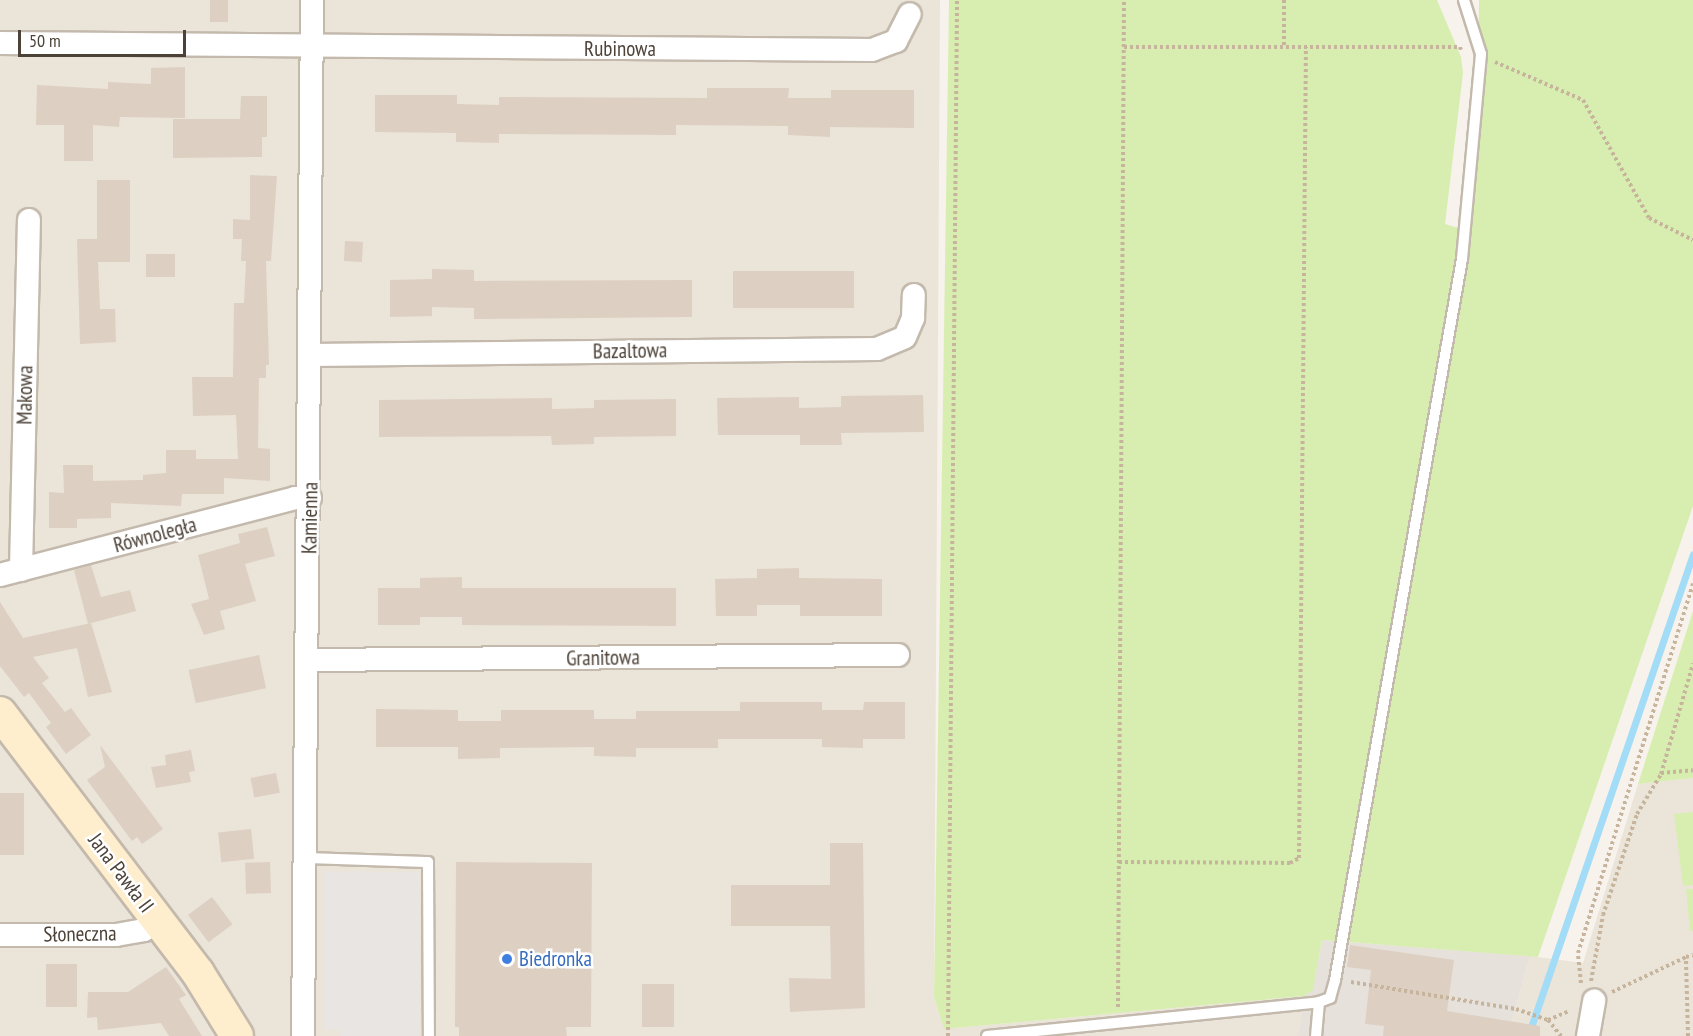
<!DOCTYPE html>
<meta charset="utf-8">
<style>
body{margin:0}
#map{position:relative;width:1693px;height:1036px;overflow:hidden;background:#f7f2eb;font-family:"PT Sans Narrow",sans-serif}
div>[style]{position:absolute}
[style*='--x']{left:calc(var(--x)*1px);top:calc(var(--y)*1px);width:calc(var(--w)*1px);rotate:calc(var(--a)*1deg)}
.residential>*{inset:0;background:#ebe4d9}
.industrial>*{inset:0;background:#e7e1dc}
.green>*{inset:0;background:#d8eeb1}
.parking>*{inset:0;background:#e8e5e2}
.stream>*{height:7px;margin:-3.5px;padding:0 3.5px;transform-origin:3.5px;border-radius:3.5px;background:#a3dcf7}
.building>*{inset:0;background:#ddd0c2;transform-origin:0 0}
.path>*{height:4px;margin-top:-2px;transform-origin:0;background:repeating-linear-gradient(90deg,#c7b49c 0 3px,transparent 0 6px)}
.roads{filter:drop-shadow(2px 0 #c3b9ac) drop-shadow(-2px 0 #c3b9ac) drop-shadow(0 2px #c3b9ac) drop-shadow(0 -2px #c3b9ac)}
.lane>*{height:10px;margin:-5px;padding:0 5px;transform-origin:5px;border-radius:5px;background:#fff}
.street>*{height:22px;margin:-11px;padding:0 11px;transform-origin:11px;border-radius:11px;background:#fff}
.secondary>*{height:32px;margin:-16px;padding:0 16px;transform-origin:16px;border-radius:16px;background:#ffeecd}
.dots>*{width:16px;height:16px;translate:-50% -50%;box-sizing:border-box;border:3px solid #fff;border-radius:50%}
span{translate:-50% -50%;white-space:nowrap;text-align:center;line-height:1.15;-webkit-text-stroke:5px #fff;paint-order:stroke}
.street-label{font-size:21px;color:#4c4238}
.shop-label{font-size:21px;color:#366cbe}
.left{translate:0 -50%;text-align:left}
.scale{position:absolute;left:18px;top:30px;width:168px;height:27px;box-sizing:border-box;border:3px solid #4c4238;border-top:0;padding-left:8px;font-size:18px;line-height:21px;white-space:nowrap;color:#4c4238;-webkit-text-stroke:4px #fff;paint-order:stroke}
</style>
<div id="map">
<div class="residential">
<div style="clip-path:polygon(0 0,940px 0,934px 997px,944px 1029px,1304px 996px,1298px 1036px,0 1036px)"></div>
<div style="clip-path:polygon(1693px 778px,1693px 1036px,1508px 1036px,1530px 956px,1583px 963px,1638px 784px)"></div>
</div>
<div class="industrial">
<div style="clip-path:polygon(1322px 940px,1530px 956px,1508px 1036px,1298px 1036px,1304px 996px,1313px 989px)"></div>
</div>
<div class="green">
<div style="clip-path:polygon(949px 0,1437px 0,1461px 57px,1463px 73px,1445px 224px,1461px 229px,1478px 100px,1479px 0,1693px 0,1693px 506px,1538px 957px,1322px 940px,1313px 990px,1304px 996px,944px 1029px,934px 997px)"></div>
<div style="clip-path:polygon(1693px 611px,1693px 778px,1638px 784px)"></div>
<div style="clip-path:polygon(1693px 812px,1693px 885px,1683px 886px,1674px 814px)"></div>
<div style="clip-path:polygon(1686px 889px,1693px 889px,1693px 931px,1690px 931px)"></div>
</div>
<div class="parking">
<div style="clip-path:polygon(324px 871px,419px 872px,419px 1036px,340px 1036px,340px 1030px,323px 1030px)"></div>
</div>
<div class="stream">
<div style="--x:1528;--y:1036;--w:509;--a:-71.1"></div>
</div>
<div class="building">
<div style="left:210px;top:0;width:18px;height:22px"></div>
<div style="clip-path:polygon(185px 67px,185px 118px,120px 117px,119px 127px,93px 125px,93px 161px,64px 161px,64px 125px,36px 125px,37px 85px,108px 89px,108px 82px,151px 84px,151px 68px)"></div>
<div style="clip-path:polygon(707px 88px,789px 88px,788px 98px,831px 98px,831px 90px,914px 90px,914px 128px,830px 127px,830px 137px,788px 135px,788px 126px,676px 125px,676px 135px,499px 134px,499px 143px,456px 142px,456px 133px,375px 132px,375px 95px,457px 95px,457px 104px,499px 105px,499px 97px,707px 98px)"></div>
<div style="clip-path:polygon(241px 96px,267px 96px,267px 137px,262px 137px,262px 157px,173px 158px,173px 119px,240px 119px)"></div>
<div style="clip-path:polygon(250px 175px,277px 176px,271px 261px,266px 261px,269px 365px,266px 365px,266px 378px,259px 378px,258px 448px,270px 449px,270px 481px,224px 478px,224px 494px,182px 494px,181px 506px,111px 503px,111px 518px,77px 519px,77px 528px,49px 528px,49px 492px,64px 493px,63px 465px,93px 465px,93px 481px,143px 480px,143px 475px,166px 473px,166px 450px,196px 450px,196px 459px,238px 459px,236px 415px,193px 416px,192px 377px,233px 377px,234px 303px,244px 303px,246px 261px,241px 261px,242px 239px,233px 239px,233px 219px,250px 220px)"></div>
<div style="clip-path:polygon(97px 180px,130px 180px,130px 262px,98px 262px,100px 309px,115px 309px,116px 342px,80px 344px,77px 239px,97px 239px)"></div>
<div style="left:345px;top:241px;width:18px;height:20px;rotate:3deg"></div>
<div style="left:146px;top:254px;width:29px;height:23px"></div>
<div style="clip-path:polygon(432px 269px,474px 270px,474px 281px,692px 280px,692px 317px,474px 319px,474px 308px,432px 307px,432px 316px,390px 317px,390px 280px,432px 279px)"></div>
<div style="left:854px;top:271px;width:37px;height:121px;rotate:90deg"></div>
<div style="clip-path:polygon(923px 395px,924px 432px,841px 433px,842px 445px,800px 445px,800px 435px,718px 435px,717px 398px,799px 397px,799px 408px,841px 407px,841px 396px)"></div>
<div style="clip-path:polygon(552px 398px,552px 409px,594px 408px,594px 400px,676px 399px,676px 436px,594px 437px,594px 444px,552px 445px,551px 436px,379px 437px,379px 400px)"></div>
<div style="clip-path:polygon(267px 527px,275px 556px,245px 564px,256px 601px,220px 611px,225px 629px,204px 635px,191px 604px,209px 599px,198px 555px,240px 543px,238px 534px)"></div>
<div style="clip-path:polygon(91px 565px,101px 597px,130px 590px,136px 611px,88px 624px,74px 570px)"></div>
<div style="clip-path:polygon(799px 568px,799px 578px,882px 579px,882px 616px,800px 616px,800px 605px,757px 605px,757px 616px,716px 616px,715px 579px,757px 578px,757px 569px)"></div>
<div style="clip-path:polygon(462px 577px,462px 588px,676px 588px,676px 626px,462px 625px,462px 617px,420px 617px,420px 625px,378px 625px,378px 588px,420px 588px,420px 578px)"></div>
<div style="clip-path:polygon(0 602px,23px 638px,91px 623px,112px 692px,88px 697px,77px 648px,33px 657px,49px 678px,42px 683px,65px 712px,71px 708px,91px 735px,66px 754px,46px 727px,51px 723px,29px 693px,24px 697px,0 666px)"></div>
<div style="left:259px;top:655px;width:34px;height:72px;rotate:78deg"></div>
<div style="clip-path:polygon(740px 702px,822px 702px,822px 710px,863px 710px,864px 702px,905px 702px,905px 739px,863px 739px,863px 748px,822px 747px,822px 739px,718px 739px,718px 748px,636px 748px,636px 757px,594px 756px,594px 747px,500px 748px,500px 758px,458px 759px,458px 747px,376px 747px,376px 709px,458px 710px,458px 721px,501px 721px,501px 710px,594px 710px,594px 719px,636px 719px,636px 711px,740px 711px)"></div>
<div style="clip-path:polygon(100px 745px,163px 829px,142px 844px,137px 837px,132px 841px,87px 780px,105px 767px)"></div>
<div style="clip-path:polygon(191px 750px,195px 771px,189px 772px,191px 782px,156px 788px,151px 767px,166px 765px,165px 755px)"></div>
<div style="left:276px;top:773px;width:20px;height:26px;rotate:79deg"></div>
<div style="left:0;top:793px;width:24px;height:62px"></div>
<div style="left:251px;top:829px;width:30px;height:33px;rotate:84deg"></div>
<div style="clip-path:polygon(830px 843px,863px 843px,865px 1008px,790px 1012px,789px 978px,831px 979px,830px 926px,731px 926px,731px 885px,830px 885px)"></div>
<div style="left:270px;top:862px;width:31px;height:25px;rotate:88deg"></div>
<div style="clip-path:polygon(456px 862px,592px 863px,591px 1027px,566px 1027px,567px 1036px,459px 1036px,459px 1027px,455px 1027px)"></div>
<div style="left:212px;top:897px;width:34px;height:30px;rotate:53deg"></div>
<div style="clip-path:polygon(1350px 945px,1454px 960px,1447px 1011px,1540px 1026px,1540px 1036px,1383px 1036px,1384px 1026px,1365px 1024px,1371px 970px,1347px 967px)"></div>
<div style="left:46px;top:964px;width:31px;height:43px"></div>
<div style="clip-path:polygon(166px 967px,186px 995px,179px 999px,202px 1036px,169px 1036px,161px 1023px,98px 1030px,97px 1017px,87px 1018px,88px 992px,128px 992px)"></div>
<div style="left:642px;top:984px;width:32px;height:43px"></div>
</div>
<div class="path">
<div style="--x:1284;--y:0;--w:46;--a:90"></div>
<div style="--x:1124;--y:47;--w:336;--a:0"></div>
<div style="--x:1460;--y:47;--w:3;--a:72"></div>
<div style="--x:1495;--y:62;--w:96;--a:23.4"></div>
<div style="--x:1583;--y:100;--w:135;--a:60.8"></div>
<div style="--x:1649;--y:218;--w:49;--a:26.6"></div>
<div style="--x:1661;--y:773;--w:32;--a:-5"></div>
<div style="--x:1119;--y:862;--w:171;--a:0.3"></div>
<div style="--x:1290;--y:863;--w:10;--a:-29"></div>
<div style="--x:1299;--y:858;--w:811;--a:-89.51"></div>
<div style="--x:1591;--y:981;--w:67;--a:-79.7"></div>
<div style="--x:1603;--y:915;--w:107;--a:-71.4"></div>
<div style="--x:1637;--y:814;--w:47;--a:-59"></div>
<div style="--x:1661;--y:774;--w:115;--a:-73.8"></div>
<div style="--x:1351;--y:982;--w:167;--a:9.3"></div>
<div style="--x:1516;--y:1009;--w:34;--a:19"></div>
<div style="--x:1548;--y:1020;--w:21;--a:51"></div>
<div style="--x:1581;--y:983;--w:30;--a:-96"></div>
<div style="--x:1578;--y:953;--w:387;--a:-72.7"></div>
<div style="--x:1612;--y:992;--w:82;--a:-25.3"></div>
<div style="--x:1118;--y:1007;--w:1007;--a:-89.66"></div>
<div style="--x:1548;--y:1020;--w:23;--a:-23"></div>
<div style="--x:948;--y:1036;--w:1036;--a:-89.5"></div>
<div style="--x:1688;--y:1036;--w:79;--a:-91.5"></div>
<div style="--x:1686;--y:957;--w:7;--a:-16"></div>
</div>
<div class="roads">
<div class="lane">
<div style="--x:305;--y:858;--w:123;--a:1.9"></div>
<div style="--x:428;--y:862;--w:174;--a:89.7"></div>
<div style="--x:1319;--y:1002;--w:12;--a:-20"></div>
<div style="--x:1330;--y:998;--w:19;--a:-74"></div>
<div style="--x:1335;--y:980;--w:732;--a:-80.01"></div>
<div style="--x:1462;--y:259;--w:206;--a:-84.7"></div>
<div style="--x:1481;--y:54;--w:57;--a:-107.5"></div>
<div style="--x:987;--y:1036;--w:334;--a:-5.8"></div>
<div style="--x:1319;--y:1002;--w:34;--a:95"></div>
</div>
<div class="street">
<div style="--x:0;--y:43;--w:872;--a:0.46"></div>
<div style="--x:872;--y:50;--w:26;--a:-21"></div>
<div style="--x:896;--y:41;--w:30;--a:-63"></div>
<div style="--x:310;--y:355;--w:567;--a:-0.61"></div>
<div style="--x:877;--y:349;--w:30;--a:-23"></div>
<div style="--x:905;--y:337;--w:21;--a:-67"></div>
<div style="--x:913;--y:318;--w:23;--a:-88"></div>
<div style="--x:21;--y:570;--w:350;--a:-88.7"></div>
<div style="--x:0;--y:575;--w:305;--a:-14.6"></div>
<div style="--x:295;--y:498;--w:15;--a:0"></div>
<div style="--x:308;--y:660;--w:590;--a:-0.49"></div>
<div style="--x:0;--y:935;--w:116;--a:0"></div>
<div style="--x:116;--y:935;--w:28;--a:-10"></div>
<div style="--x:144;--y:930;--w:16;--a:-38"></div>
<div style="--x:303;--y:1036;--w:1036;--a:-89.5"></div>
<div style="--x:1588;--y:1036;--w:36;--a:-80"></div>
</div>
<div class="secondary">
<div style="--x:0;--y:713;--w:327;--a:52.7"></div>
<div style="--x:198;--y:973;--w:74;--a:58.2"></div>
</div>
</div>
<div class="dots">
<div style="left:507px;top:959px;background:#3f7fe0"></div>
</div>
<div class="street-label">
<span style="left:620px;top:49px">Rubinowa</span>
<span style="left:630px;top:351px;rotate:-1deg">Bazaltowa</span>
<span style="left:25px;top:395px;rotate:-89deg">Makowa</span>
<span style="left:310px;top:518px;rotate:-89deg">Kamienna</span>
<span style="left:155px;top:535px;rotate:-15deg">Równoległa</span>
<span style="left:603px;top:658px;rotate:-1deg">Granitowa</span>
<span style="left:121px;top:873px;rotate:53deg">Jana Pawła II</span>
<span style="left:80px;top:934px;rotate:-1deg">Słoneczna</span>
</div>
<div class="shop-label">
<span class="left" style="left:519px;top:959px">Biedronka</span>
</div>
<div class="scale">50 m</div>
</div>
